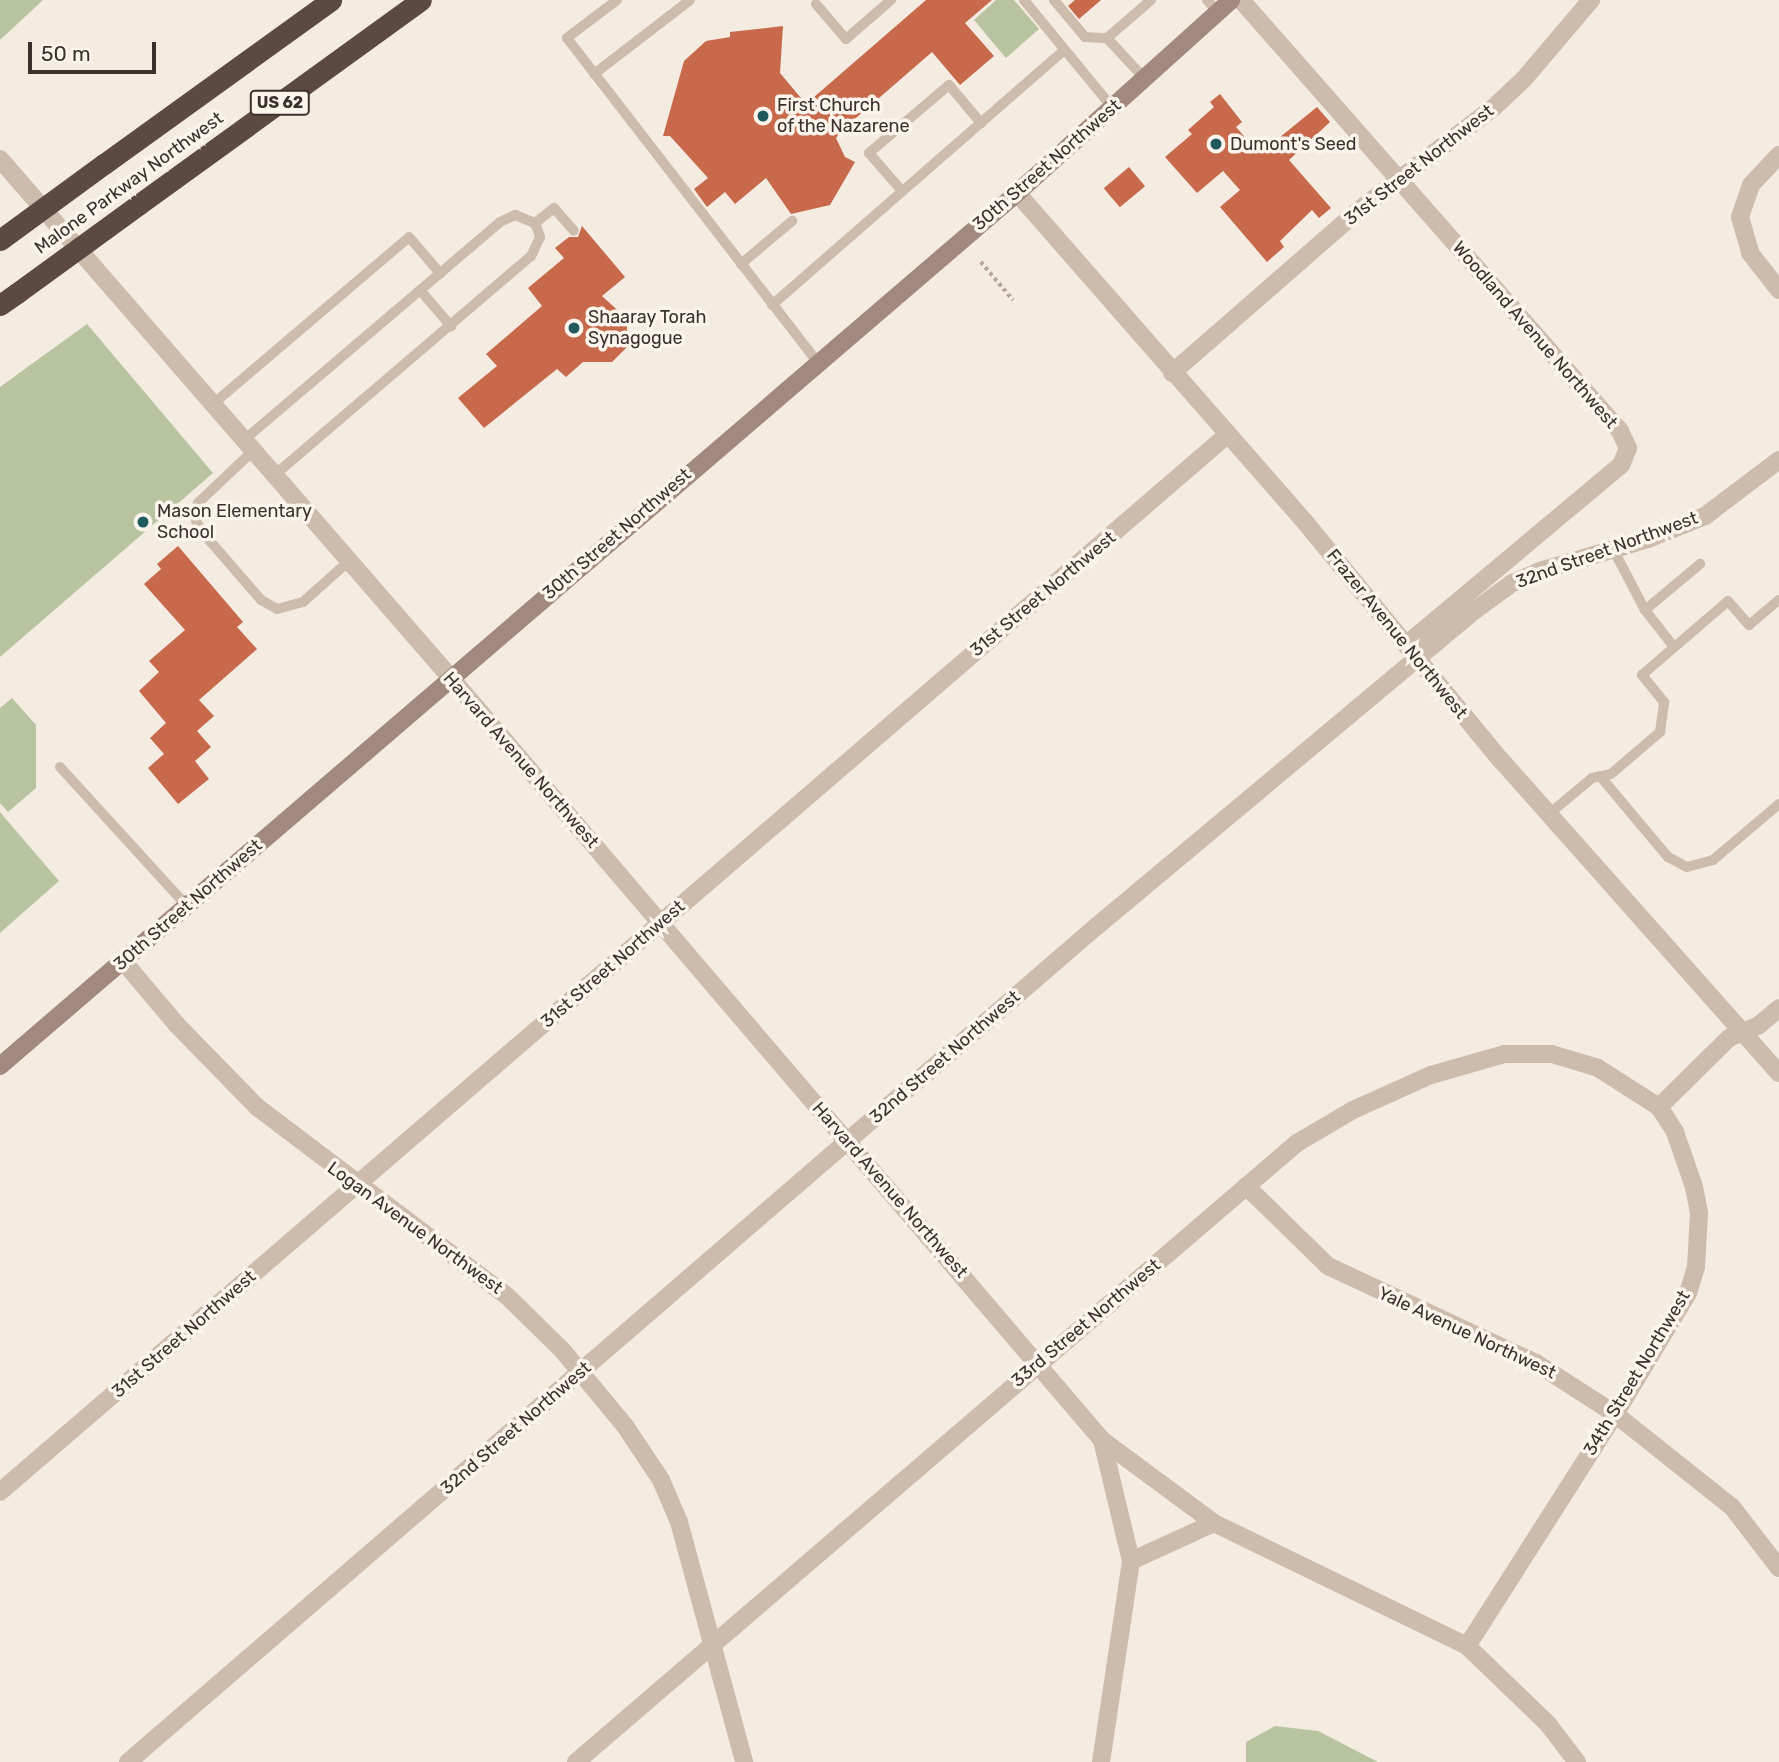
<!DOCTYPE html>
<style>
body{margin:0}
#map{position:relative;width:1779px;height:1762px;overflow:hidden;background:#f4ebe1;font-family:Rubik,sans-serif}
div>[style]{position:absolute}
[style*='--x']{left:calc(var(--x)*1px);top:calc(var(--y)*1px);width:calc(var(--w)*1px);rotate:calc(var(--a)*1deg)}
.green>*{inset:0;background:#b8c4a0}
.building>*{inset:0;background:#c8694b;transform-origin:0 0}
.path>*{height:3.5px;margin-top:-1.75px;transform-origin:0;background:repeating-linear-gradient(90deg,#b9a596 0 3.5px,transparent 0 7px)}
.service>*{height:10px;margin:-5px;padding:0 5px;transform-origin:5px;border-radius:5px;background:#cdbbac}
.minor>*{height:18px;margin:-9px;padding:0 9px;transform-origin:9px;border-radius:9px;background:#cdbbac}
.tertiary>*{height:18px;margin:-9px;padding:0 9px;transform-origin:9px;border-radius:9px;background:#cdbbac}
.secondary>*{height:18px;margin:-9px;padding:0 9px;transform-origin:9px;border-radius:9px;background:#a18a7d}
.motorway>*{height:21px;margin:-10.5px;padding:0 10.5px;transform-origin:10.5px;border-radius:10.5px;background:#5c4a42}
.motorway-bridge>*{height:21px;margin:-10.5px;padding:0 10.5px;transform-origin:10.5px;border-radius:10.5px;background:#5c4a42}
.dots>*{width:19px;height:19px;translate:-50% -50%;box-sizing:border-box;border:4px solid #fbf5ee;border-radius:50%}
span{translate:-50% -50%;white-space:nowrap;text-align:center;line-height:1.15;-webkit-text-stroke:7px #fbf5ee;paint-order:stroke}
.shield-label span{padding:2px 5px;background:#fbf5ee;border:2px solid;border-radius:5px;-webkit-text-stroke-width:0}
.shield-label{font-size:16px;color:#3b302b;font-weight:700}
.poi-label{font-size:18px;color:#3b302b}
.left{translate:0 -50%;text-align:left}
.street-label{font-size:18px;color:#3b302b}
.scale{position:absolute;left:28px;top:42px;width:128px;height:32px;box-sizing:border-box;border:4px solid #3b302b;border-top:0;padding-left:9px;font-size:21px;line-height:24px;white-space:nowrap;color:#3b302b;-webkit-text-stroke:5px #fbf5ee;paint-order:stroke}
</style>
<div id="map">
<div class="green">
<div style="clip-path:polygon(0 0,43px 0,0 40px)"></div>
<div style="clip-path:polygon(996px 0,1014px 0,1039px 29px,1006px 58px,974px 20px)"></div>
<div style="clip-path:polygon(87px 324px,213px 473px,0 657px,0 387px)"></div>
<div style="clip-path:polygon(12px 698px,36px 725px,36px 788px,8px 812px,0 803px,0 708px)"></div>
<div style="clip-path:polygon(0 812px,59px 881px,0 933px)"></div>
<div style="clip-path:polygon(1275px 1726px,1318px 1731px,1378px 1762px,1246px 1762px,1246px 1742px)"></div>
</div>
<div class="building">
<div style="clip-path:polygon(926px 0,992px 0,965px 23px,994px 56px,960px 85px,932px 52px,841px 131px,836px 138px,845px 157px,855px 162px,830px 205px,791px 214px,766px 178px,735px 204px,725px 192px,707px 207px,694px 189px,708px 178px,670px 136px,663px 136px,684px 61px,706px 41px,730px 37px,730px 32px,783px 26px,780px 73px,806px 104px)"></div>
<div style="clip-path:polygon(1075px 0,1101px 0,1079px 19px,1068px 6px)"></div>
<div style="clip-path:polygon(1220px 94px,1242px 122px,1236px 127px,1257px 151px,1268px 147px,1317px 107px,1330px 122px,1289px 160px,1331px 208px,1319px 218px,1312px 210px,1280px 241px,1284px 247px,1267px 262px,1220px 207px,1240px 190px,1223px 171px,1197px 193px,1165px 157px,1192px 134px,1188px 130px,1214px 107px,1210px 102px)"></div>
<div style="left:1129px;top:167px;width:25px;height:33px;rotate:50deg"></div>
<div style="clip-path:polygon(582px 226px,625px 277px,602px 296px,627px 319px,627px 347px,612px 362px,583px 362px,566px 377px,557px 369px,484px 428px,458px 398px,497px 366px,486px 354px,542px 306px,528px 288px,564px 258px,555px 248px,569px 237px,578px 237px)"></div>
<div style="clip-path:polygon(178px 546px,243px 622px,237px 627px,257px 649px,199px 700px,214px 716px,197px 731px,211px 747px,195px 761px,209px 779px,178px 804px,148px 768px,164px 754px,150px 738px,166px 723px,139px 691px,159px 672px,149px 661px,185px 630px,144px 584px,161px 569px,157px 564px)"></div>
</div>
<div class="path">
<div style="--x:981;--y:262;--w:50;--a:49.9"></div>
</div>
<div class="service">
<div style="--x:617;--y:0;--w:63;--a:142.8"></div>
<div style="--x:567;--y:38;--w:408;--a:52.3"></div>
<div style="--x:1024;--y:0;--w:139;--a:50.6"></div>
<div style="--x:1054;--y:0;--w:48;--a:50"></div>
<div style="--x:1085;--y:37;--w:22;--a:3"></div>
<div style="--x:1107;--y:38;--w:58;--a:-40.8"></div>
<div style="--x:1207;--y:0;--w:16;--a:47"></div>
<div style="--x:816;--y:4;--w:46;--a:49.4"></div>
<div style="--x:846;--y:39;--w:60;--a:-40.9"></div>
<div style="--x:1107;--y:38;--w:54;--a:47.2"></div>
<div style="--x:594;--y:74;--w:121;--a:-37.6"></div>
<div style="--x:902;--y:191;--w:50;--a:-131"></div>
<div style="--x:869;--y:153;--w:105;--a:-40.4"></div>
<div style="--x:949;--y:85;--w:50;--a:49.9"></div>
<div style="--x:535;--y:223;--w:24;--a:-38"></div>
<div style="--x:554;--y:208;--w:30;--a:49"></div>
<div style="--x:741;--y:264;--w:67;--a:-40.1"></div>
<div style="--x:420;--y:290;--w:48;--a:49.3"></div>
<div style="--x:772;--y:305;--w:388;--a:-41.1"></div>
<div style="--x:213;--y:404;--w:257;--a:-40.4"></div>
<div style="--x:409;--y:237;--w:48;--a:49.3"></div>
<div style="--x:244;--y:440;--w:336;--a:-40.4"></div>
<div style="--x:500;--y:222;--w:17;--a:-25"></div>
<div style="--x:515;--y:215;--w:22;--a:22"></div>
<div style="--x:535;--y:223;--w:15;--a:70"></div>
<div style="--x:540;--y:237;--w:21;--a:115"></div>
<div style="--x:531;--y:256;--w:337;--a:139.5"></div>
<div style="--x:253;--y:451;--w:76;--a:136.6"></div>
<div style="--x:198;--y:503;--w:18;--a:96"></div>
<div style="--x:196;--y:521;--w:14;--a:60"></div>
<div style="--x:203;--y:533;--w:89;--a:49.1"></div>
<div style="--x:261;--y:600;--w:18;--a:29"></div>
<div style="--x:277;--y:609;--w:27;--a:-15"></div>
<div style="--x:303;--y:602;--w:62;--a:-41.7"></div>
<div style="--x:1613;--y:549;--w:69;--a:62.3"></div>
<div style="--x:1645;--y:610;--w:47;--a:51.9"></div>
<div style="--x:1645;--y:610;--w:72;--a:-39.9"></div>
<div style="--x:60;--y:767;--w:187;--a:47.6"></div>
<div style="--x:1600;--y:776;--w:106;--a:50"></div>
<div style="--x:1668;--y:857;--w:21;--a:28"></div>
<div style="--x:1687;--y:867;--w:27;--a:-15"></div>
<div style="--x:1713;--y:860;--w:87;--a:-40.3"></div>
<div style="--x:1549;--y:814;--w:56;--a:-39.9"></div>
<div style="--x:1592;--y:778;--w:19;--a:-12"></div>
<div style="--x:1611;--y:774;--w:65;--a:-40.6"></div>
<div style="--x:1660;--y:732;--w:30;--a:-82"></div>
<div style="--x:1664;--y:702;--w:35;--a:-129"></div>
<div style="--x:1642;--y:675;--w:113;--a:-40.7"></div>
<div style="--x:1728;--y:601;--w:32;--a:49"></div>
<div style="--x:1749;--y:625;--w:39;--a:-40"></div>
</div>
<div class="minor">
<div style="--x:1241;--y:0;--w:574;--a:48.67"></div>
<div style="--x:1620;--y:431;--w:19;--a:65"></div>
<div style="--x:1628;--y:448;--w:18;--a:112"></div>
<div style="--x:1621;--y:465;--w:280;--a:140.1"></div>
<div style="--x:1779;--y:155;--w:41;--a:133"></div>
<div style="--x:1751;--y:185;--w:34;--a:109"></div>
<div style="--x:1740;--y:217;--w:37;--a:74"></div>
<div style="--x:1750;--y:253;--w:47;--a:51.9"></div>
<div style="--x:1172;--y:373;--w:248;--a:-41.1"></div>
<div style="--x:1359;--y:210;--w:168;--a:-37.3"></div>
<div style="--x:1493;--y:108;--w:42;--a:-43.1"></div>
<div style="--x:1524;--y:79;--w:104;--a:-49.7"></div>
<div style="--x:451;--y:678;--w:1002;--a:49.49"></div>
<div style="--x:1102;--y:1440;--w:139;--a:36.5"></div>
<div style="--x:1214;--y:1523;--w:281;--a:25.9"></div>
<div style="--x:1467;--y:1646;--w:112;--a:43.9"></div>
<div style="--x:1548;--y:1724;--w:48;--a:52.7"></div>
<div style="--x:123;--y:961;--w:84;--a:49.8"></div>
<div style="--x:177;--y:1025;--w:115;--a:45.7"></div>
<div style="--x:257;--y:1107;--w:313;--a:37.1"></div>
<div style="--x:507;--y:1296;--w:78;--a:44.5"></div>
<div style="--x:563;--y:1351;--w:97;--a:50.4"></div>
<div style="--x:625;--y:1426;--w:65;--a:56.3"></div>
<div style="--x:661;--y:1480;--w:46;--a:66.8"></div>
<div style="--x:679;--y:1522;--w:249;--a:74.8"></div>
<div style="--x:1659;--y:1107;--w:98;--a:-44.6"></div>
<div style="--x:1729;--y:1038;--w:33;--a:-23"></div>
<div style="--x:1759;--y:1025;--w:26;--a:-40"></div>
<div style="--x:1246;--y:1186;--w:115;--a:44.3"></div>
<div style="--x:1328;--y:1266;--w:230;--a:25"></div>
<div style="--x:1536;--y:1363;--w:94;--a:32.8"></div>
<div style="--x:1615;--y:1414;--w:149;--a:38.5"></div>
<div style="--x:1732;--y:1507;--w:77;--a:52.4"></div>
<div style="--x:0;--y:1492;--w:1618;--a:-40.74"></div>
<div style="--x:1131;--y:1561;--w:91;--a:-24.6"></div>
<div style="--x:128;--y:1762;--w:1280;--a:-40.79"></div>
<div style="--x:1097;--y:926;--w:486;--a:-39.9"></div>
<div style="--x:1470;--y:614;--w:52;--a:-36.4"></div>
<div style="--x:1512;--y:583;--w:30;--a:-23"></div>
<div style="--x:1540;--y:571;--w:113;--a:-16.5"></div>
<div style="--x:1648;--y:539;--w:61;--a:-22"></div>
<div style="--x:1705;--y:516;--w:93;--a:-37.1"></div>
<div style="--x:576;--y:1762;--w:950;--a:-40.65"></div>
<div style="--x:1297;--y:1143;--w:65;--a:-30.5"></div>
<div style="--x:1353;--y:1110;--w:85;--a:-24.2"></div>
<div style="--x:1431;--y:1075;--w:76;--a:-16"></div>
<div style="--x:1504;--y:1054;--w:48;--a:0"></div>
<div style="--x:1552;--y:1054;--w:48;--a:16.9"></div>
<div style="--x:1598;--y:1068;--w:72;--a:32.6"></div>
<div style="--x:1659;--y:1107;--w:30;--a:57"></div>
<div style="--x:1675;--y:1132;--w:58;--a:70.9"></div>
<div style="--x:1694;--y:1187;--w:26;--a:79"></div>
<div style="--x:1699;--y:1213;--w:54;--a:93.2"></div>
<div style="--x:1696;--y:1267;--w:27;--a:107"></div>
<div style="--x:1688;--y:1293;--w:141;--a:121.1"></div>
<div style="--x:1615;--y:1414;--w:275;--a:122.5"></div>
<div style="--x:1101;--y:1762;--w:203;--a:-81.5"></div>
<div style="--x:1131;--y:1561;--w:124;--a:-103.5"></div>
</div>
<div class="tertiary">
<div style="--x:0;--y:159;--w:688;--a:49.01"></div>
<div style="--x:1017;--y:193;--w:437;--a:48.8"></div>
<div style="--x:1305;--y:522;--w:307;--a:50.6"></div>
<div style="--x:1500;--y:759;--w:420;--a:48.4"></div>
</div>
<div class="secondary">
<div style="--x:0;--y:1066;--w:1340;--a:-40.64"></div>
<div style="--x:1017;--y:193;--w:288;--a:-42"></div>
</div>
<div class="motorway">
<div style="--x:104;--y:164;--w:280;--a:-35.8"></div>
<div style="--x:138;--y:205;--w:349;--a:-35.9"></div>
<div style="--x:0;--y:305;--w:21;--a:-35"></div>
</div>
<div class="motorway-bridge">
<div style="--x:0;--y:240;--w:129;--a:-36.2"></div>
<div style="--x:17;--y:293;--w:150;--a:-36"></div>
</div>
<div class="dots">
<div style="left:763px;top:116px;background:#1f5a5e"></div>
<div style="left:1216px;top:144px;background:#1f5a5e"></div>
<div style="left:574px;top:328px;background:#1f5a5e"></div>
<div style="left:143px;top:522px;background:#1f5a5e"></div>
</div>
<div class="shield-label">
<span style="left:280px;top:103px">US 62</span>
</div>
<div class="poi-label">
<span class="left" style="left:777px;top:116px">First Church<br>of the Nazarene</span>
<span class="left" style="left:1230px;top:144px">Dumont's Seed</span>
<span class="left" style="left:588px;top:328px">Shaaray Torah<br>Synagogue</span>
<span class="left" style="left:157px;top:522px">Mason Elementary<br>School</span>
</div>
<div class="street-label">
<span style="left:1047px;top:165px;rotate:-41deg">30th Street Northwest</span>
<span style="left:1419px;top:165px;rotate:-38deg">31st Street Northwest</span>
<span style="left:129px;top:183px;rotate:-36deg">Malone Parkway Northwest</span>
<span style="left:1535px;top:335px;rotate:49deg">Woodland Avenue Northwest</span>
<span style="left:617px;top:534px;rotate:-41deg">30th Street Northwest</span>
<span style="left:1607px;top:550px;rotate:-20deg">32nd Street Northwest</span>
<span style="left:1043px;top:594px;rotate:-40deg">31st Street Northwest</span>
<span style="left:1397px;top:634px;rotate:51deg">Frazer Avenue Northwest</span>
<span style="left:521px;top:760px;rotate:49deg">Harvard Avenue Northwest</span>
<span style="left:188px;top:905px;rotate:-41deg">30th Street Northwest</span>
<span style="left:613px;top:964px;rotate:-41deg">31st Street Northwest</span>
<span style="left:945px;top:1057px;rotate:-41deg">32nd Street Northwest</span>
<span style="left:890px;top:1190px;rotate:49deg">Harvard Avenue Northwest</span>
<span style="left:415px;top:1228px;rotate:36deg">Logan Avenue Northwest</span>
<span style="left:1086px;top:1323px;rotate:-40deg">33rd Street Northwest</span>
<span style="left:1467px;top:1333px;rotate:25deg">Yale Avenue Northwest</span>
<span style="left:184px;top:1334px;rotate:-41deg">31st Street Northwest</span>
<span style="left:1637px;top:1373px;rotate:-59deg">34th Street Northwest</span>
<span style="left:516px;top:1428px;rotate:-41deg">32nd Street Northwest</span>
</div>
<div class="scale">50 m</div>
</div>
